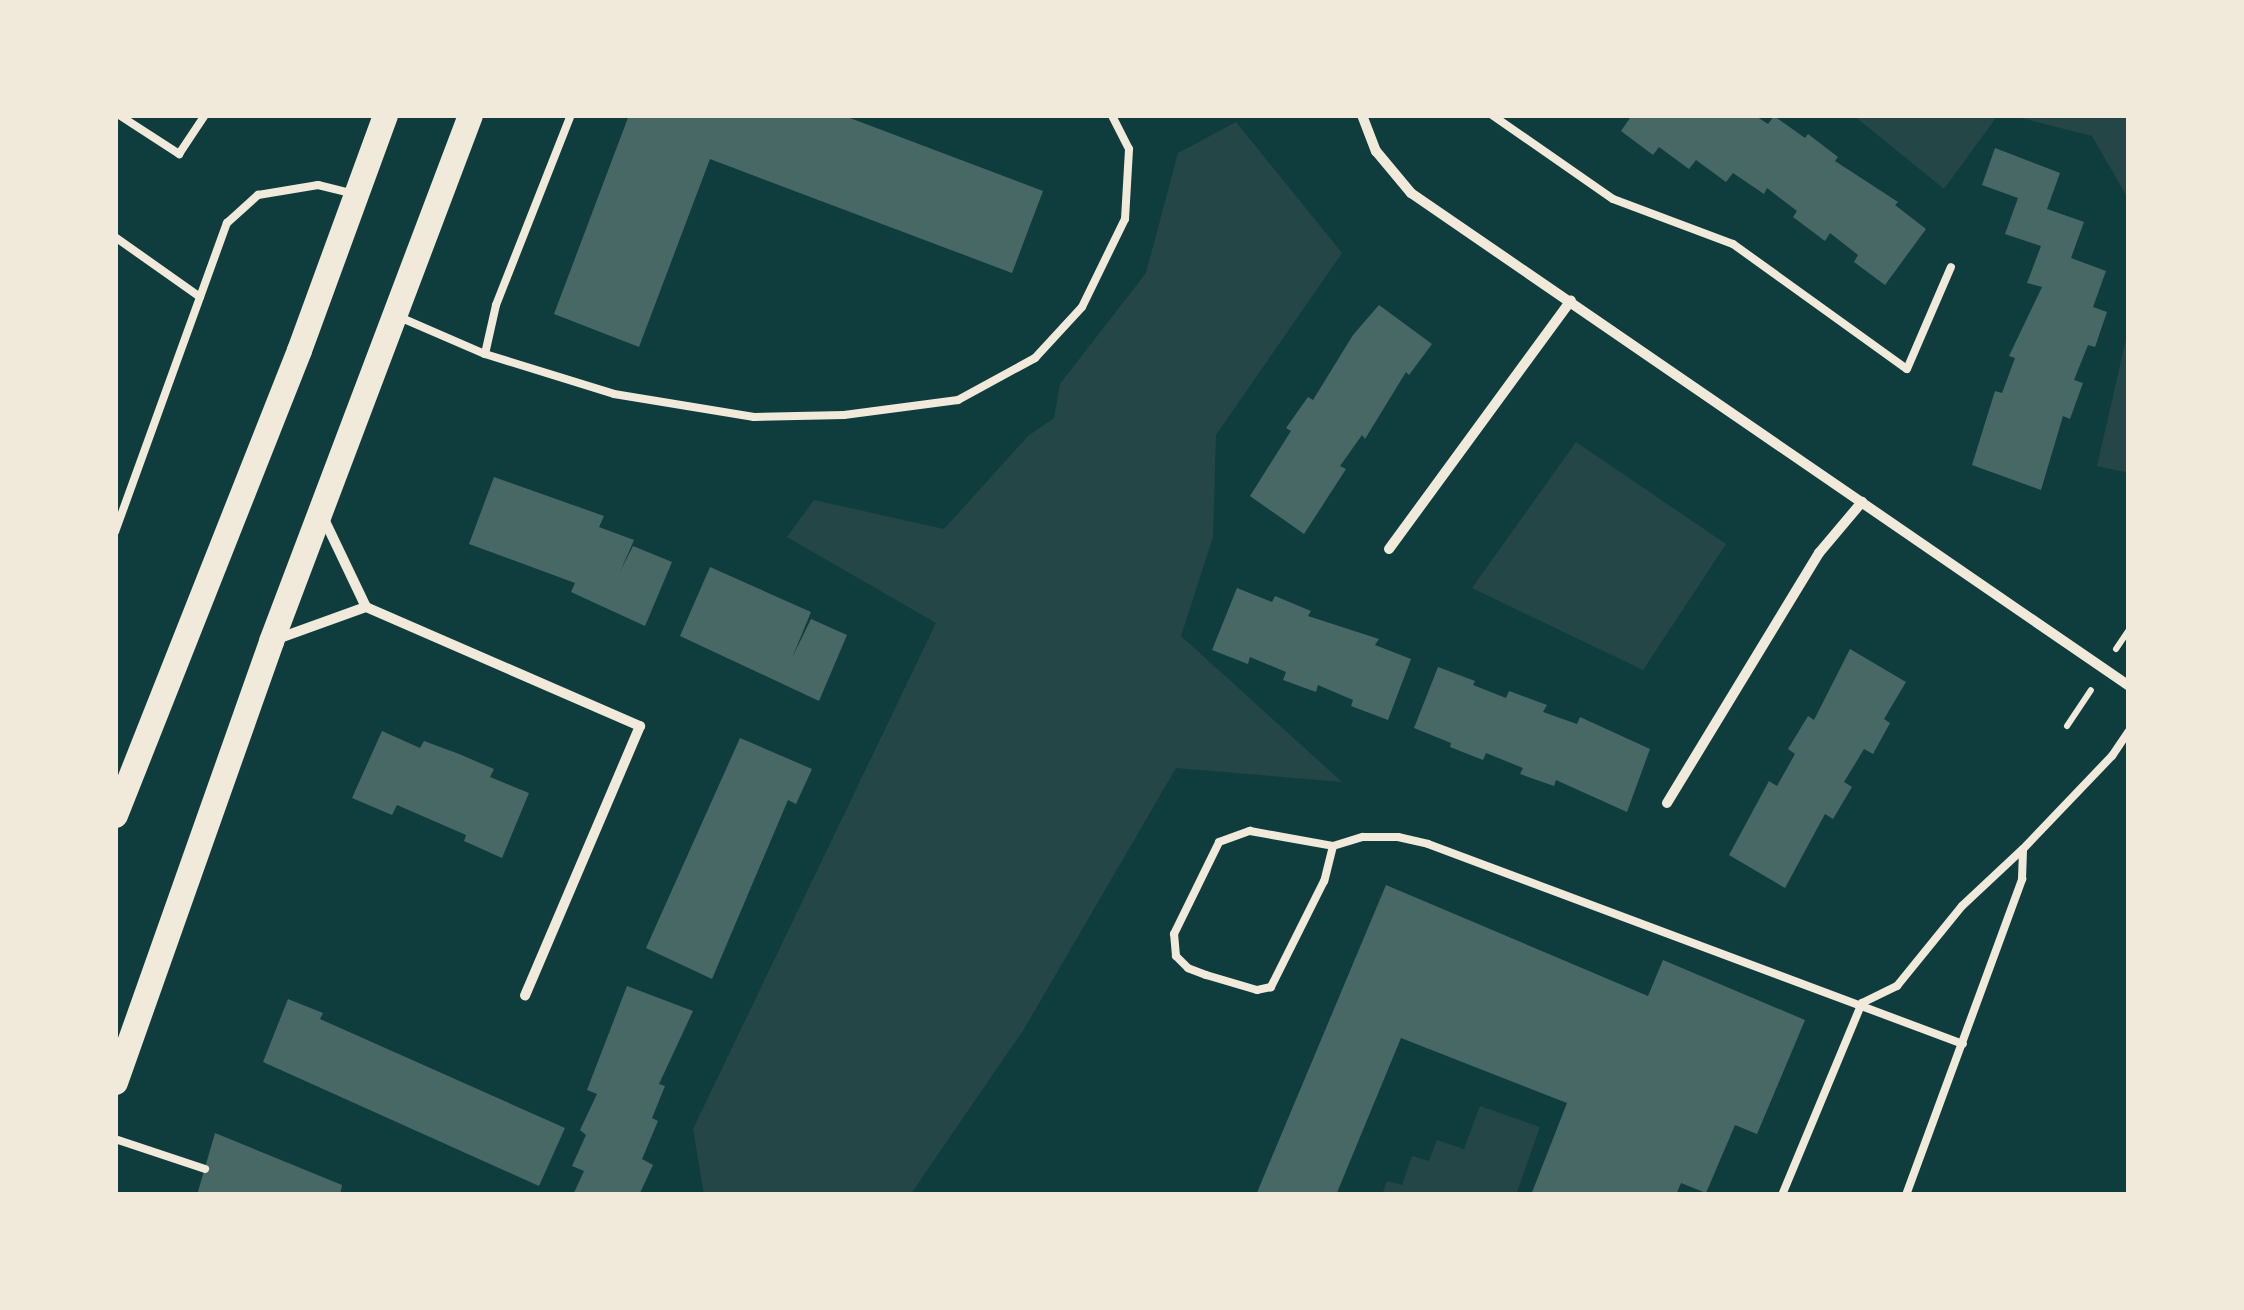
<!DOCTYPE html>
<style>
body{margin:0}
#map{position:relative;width:2244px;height:1310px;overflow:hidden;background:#0f3d3e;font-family:"Space Grotesk",sans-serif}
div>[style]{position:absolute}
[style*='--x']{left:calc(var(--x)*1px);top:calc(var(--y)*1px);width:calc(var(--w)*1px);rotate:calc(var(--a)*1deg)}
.green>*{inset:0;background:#244646}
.building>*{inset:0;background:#486865}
.path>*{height:6px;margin:-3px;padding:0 3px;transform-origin:3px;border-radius:3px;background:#f1e9da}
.service>*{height:8px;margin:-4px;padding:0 4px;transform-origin:4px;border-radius:4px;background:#f1e9da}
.minor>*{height:10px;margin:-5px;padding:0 5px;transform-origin:5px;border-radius:5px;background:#f1e9da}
.primary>*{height:25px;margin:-12.5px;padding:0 12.5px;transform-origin:12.5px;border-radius:12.5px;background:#f1e9da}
span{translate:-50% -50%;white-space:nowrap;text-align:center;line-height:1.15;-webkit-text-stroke:9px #f1e9da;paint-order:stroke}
.frame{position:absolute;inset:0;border:118px solid #f1e9da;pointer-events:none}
</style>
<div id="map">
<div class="green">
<div style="clip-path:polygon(1853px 115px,1998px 115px,1944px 189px)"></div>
<div style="clip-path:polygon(2009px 115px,2129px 115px,2129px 200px,2092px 136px)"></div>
<div style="clip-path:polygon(1236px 122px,1342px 253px,1216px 435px,1213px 537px,1181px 636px,1342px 782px,1176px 768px,1024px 1029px,910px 1195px,704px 1195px,693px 1129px,936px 623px,787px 537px,814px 500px,944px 529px,1028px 436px,1054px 418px,1060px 384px,1146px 273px,1178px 153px)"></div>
<div style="clip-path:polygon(2129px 326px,2129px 473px,2097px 466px)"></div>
<div style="clip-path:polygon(1576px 442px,1726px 544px,1643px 670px,1472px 588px)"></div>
<div style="clip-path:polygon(1480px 1106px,1540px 1127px,1516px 1195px,1382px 1195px,1387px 1181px,1402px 1185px,1412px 1156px,1429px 1161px,1437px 1140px,1464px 1149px)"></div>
</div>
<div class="building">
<div style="clip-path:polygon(629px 115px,842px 115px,1043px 191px,1012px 273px,710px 159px,639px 347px,554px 314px)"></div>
<div style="clip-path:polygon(1632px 115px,1754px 115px,1768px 124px,1774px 116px,1805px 138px,1808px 134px,1838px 157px,1835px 161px,1898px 202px,1895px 205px,1926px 229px,1885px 285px,1854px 262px,1858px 255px,1830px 233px,1825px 241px,1793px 217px,1797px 211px,1767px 188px,1764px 194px,1733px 173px,1726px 182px,1696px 160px,1689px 169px,1659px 147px,1653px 155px,1621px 131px)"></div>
<div style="clip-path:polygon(1995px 148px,2060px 173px,2047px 209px,2084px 222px,2071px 258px,2106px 271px,2093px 307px,2107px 312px,2095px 347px,2088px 345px,2074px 380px,2083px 383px,2070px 419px,2063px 416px,2041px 490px,1972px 465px,1995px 391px,2002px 393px,2015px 358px,2009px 356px,2042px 287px,2027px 283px,2041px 246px,2005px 234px,2018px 198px,1982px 185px)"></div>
<div style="clip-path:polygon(1379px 305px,1432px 344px,1409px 375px,1406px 372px,1365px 439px,1362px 435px,1340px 466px,1346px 469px,1304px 534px,1250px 496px,1291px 431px,1286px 428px,1308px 397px,1313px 400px,1353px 335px)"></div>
<div style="clip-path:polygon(494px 477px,604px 516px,599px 527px,634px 540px,620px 572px,633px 546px,672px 562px,645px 626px,571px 592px,575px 583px,469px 544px)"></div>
<div style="clip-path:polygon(710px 567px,811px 612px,792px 658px,811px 619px,847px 635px,819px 701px,680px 636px)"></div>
<div style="clip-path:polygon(1237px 588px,1272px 602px,1275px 596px,1311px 611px,1308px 616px,1379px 639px,1375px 645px,1411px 659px,1388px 720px,1351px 706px,1353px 700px,1318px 685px,1316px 692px,1283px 680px,1286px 672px,1250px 657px,1248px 664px,1212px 650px)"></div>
<div style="clip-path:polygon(1850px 649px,1906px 682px,1884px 719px,1890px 723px,1873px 754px,1864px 749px,1844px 782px,1852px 787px,1833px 819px,1825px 814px,1785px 888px,1729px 855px,1769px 781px,1777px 786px,1795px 754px,1788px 749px,1808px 716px,1814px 720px)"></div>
<div style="clip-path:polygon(1438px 667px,1475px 681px,1473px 685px,1506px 698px,1509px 691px,1547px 705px,1543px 712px,1577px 724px,1580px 717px,1650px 749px,1627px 812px,1556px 780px,1554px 786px,1520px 774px,1523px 768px,1486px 753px,1483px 760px,1450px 747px,1451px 743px,1414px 728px)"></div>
<div style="clip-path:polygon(382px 731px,420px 748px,424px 741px,459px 754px,494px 769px,490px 777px,529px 793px,502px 858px,464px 841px,466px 835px,397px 805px,392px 815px,352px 798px)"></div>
<div style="clip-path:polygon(740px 738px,812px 769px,796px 804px,788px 800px,712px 979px,646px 948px)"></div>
<div style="clip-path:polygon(1386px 885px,1648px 996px,1663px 960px,1805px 1020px,1757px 1134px,1735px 1125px,1706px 1193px,1681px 1183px,1676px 1195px,1531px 1195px,1567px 1103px,1401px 1038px,1336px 1195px,1256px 1195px)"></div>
<div style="clip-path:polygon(627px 986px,693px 1011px,659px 1084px,665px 1086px,652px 1118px,658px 1121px,642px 1159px,653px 1165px,639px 1195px,573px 1195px,584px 1171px,572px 1166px,586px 1135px,580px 1130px,597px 1094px,587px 1090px)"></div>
<div style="clip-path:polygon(288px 999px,323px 1013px,320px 1019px,565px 1128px,539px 1186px,263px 1062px)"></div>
<div style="clip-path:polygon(215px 1133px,342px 1185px,340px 1195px,197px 1195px)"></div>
</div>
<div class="path">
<div style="--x:2116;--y:649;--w:23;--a:-56"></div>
<div style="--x:2067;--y:726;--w:43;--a:-56.3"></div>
</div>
<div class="service">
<div style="--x:119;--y:115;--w:72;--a:33"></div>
<div style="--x:179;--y:154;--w:47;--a:-56.3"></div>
<div style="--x:1492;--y:115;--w:147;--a:34.8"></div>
<div style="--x:1613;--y:199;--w:128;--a:20.6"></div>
<div style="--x:1733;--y:244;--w:214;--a:35.7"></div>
<div style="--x:1907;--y:369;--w:111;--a:-66.7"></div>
<div style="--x:115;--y:237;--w:104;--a:35.2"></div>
<div style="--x:397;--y:316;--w:96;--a:23.4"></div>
<div style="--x:485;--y:354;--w:135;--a:17.2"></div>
<div style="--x:614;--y:394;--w:142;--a:9.3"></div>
<div style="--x:754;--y:417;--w:90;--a:-1.3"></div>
<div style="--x:844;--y:415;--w:115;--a:-7.5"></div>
<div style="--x:958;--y:400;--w:88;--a:-28.6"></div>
<div style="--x:1035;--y:358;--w:69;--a:-47.3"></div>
<div style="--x:1082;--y:307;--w:98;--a:-64"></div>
<div style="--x:1125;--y:219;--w:70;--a:-86.7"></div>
<div style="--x:1129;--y:149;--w:38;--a:-117"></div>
<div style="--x:485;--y:354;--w:50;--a:-77.3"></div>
<div style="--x:496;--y:305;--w:204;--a:-68.5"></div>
<div style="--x:115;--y:532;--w:329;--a:-70.1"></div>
<div style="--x:227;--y:223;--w:42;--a:-42.1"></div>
<div style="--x:258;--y:195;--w:61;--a:-9.5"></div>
<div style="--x:318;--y:185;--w:34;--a:14"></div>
<div style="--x:1333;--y:846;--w:36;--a:104"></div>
<div style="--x:1324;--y:881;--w:119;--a:116.6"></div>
<div style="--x:1271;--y:987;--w:14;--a:168"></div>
<div style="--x:1257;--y:990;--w:53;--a:-163.6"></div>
<div style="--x:1206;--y:975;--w:19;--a:-159"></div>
<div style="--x:1188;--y:968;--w:17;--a:-135"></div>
<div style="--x:1176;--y:956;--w:22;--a:-95"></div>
<div style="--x:1174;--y:934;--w:102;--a:-63.9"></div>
<div style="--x:1219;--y:842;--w:33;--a:-20"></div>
<div style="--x:1250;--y:831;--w:84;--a:10.2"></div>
<div style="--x:1333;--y:846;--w:31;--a:-17"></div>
<div style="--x:1363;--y:837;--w:35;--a:0"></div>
<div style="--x:1398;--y:837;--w:31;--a:13"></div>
<div style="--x:1428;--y:844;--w:571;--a:20.5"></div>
<div style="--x:115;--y:1139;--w:95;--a:18.4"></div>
<div style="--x:1782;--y:1195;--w:208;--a:-67.4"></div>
<div style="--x:1862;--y:1003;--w:39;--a:-26"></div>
<div style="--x:1897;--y:986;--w:103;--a:-50.9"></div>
<div style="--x:1962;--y:906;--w:83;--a:-43.1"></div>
<div style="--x:2023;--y:849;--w:129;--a:-46.3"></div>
<div style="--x:2112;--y:756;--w:30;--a:-56"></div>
<div style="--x:1906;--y:1195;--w:337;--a:-69.8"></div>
<div style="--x:2022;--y:879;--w:29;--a:-88"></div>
</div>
<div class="minor">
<div style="--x:1362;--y:115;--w:39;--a:69"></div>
<div style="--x:1376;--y:151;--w:55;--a:50.2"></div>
<div style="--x:1411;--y:193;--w:871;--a:34.47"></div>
<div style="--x:1389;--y:549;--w:308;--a:-53.8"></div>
<div style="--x:366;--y:607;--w:299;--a:23.5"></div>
<div style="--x:640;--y:726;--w:293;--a:113.1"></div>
<div style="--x:277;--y:639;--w:95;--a:-19.8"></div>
<div style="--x:366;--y:607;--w:98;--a:-115.5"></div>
<div style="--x:1667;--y:803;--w:293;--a:-58.7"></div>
<div style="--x:1819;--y:553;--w:67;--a:-49.9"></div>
</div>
<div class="primary">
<div style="--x:115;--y:815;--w:500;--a:-68.41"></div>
<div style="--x:299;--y:350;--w:250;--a:-69.9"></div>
<div style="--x:115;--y:1082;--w:468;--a:-70.5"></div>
<div style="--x:271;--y:641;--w:562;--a:-69.28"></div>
</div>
<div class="frame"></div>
</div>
